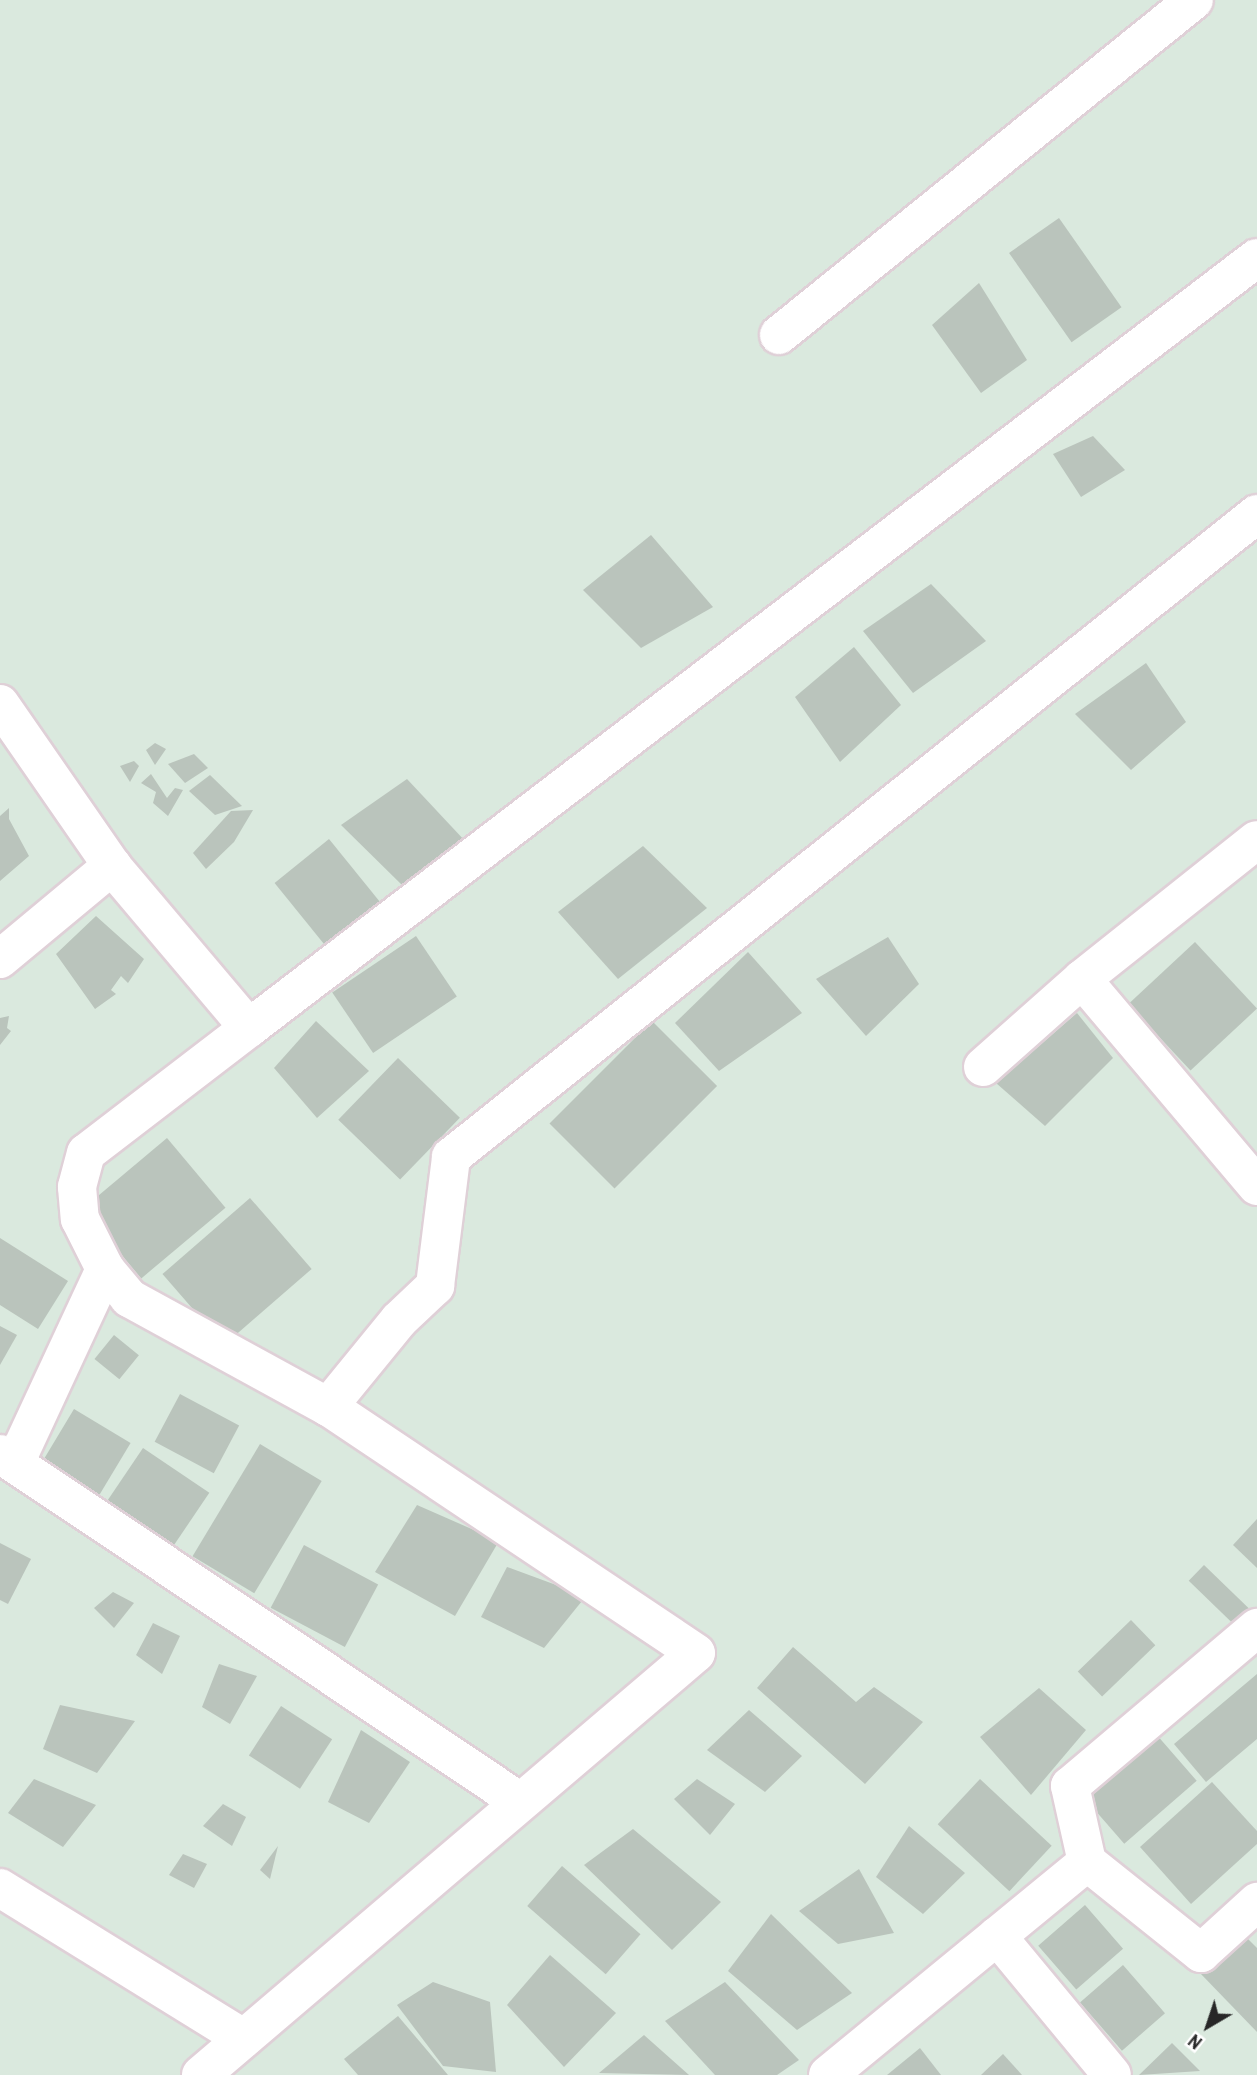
<!DOCTYPE html>
<style>
body{margin:0}
#map{position:relative;width:1257px;height:2075px;overflow:hidden;background:#dae9de;font-family:"Archivo Narrow",sans-serif}
div>[style]{position:absolute}
[style*='--x']{left:calc(var(--x)*1px);top:calc(var(--y)*1px);width:calc(var(--w)*1px);rotate:calc(var(--a)*1deg)}
.building>*{inset:0;background:#bac4bc;transform-origin:0 0}
.roads{filter:drop-shadow(2px 0 #dfd0d7) drop-shadow(-2px 0 #dfd0d7) drop-shadow(0 2px #dfd0d7) drop-shadow(0 -2px #dfd0d7)}
.street>*{height:38px;margin:-19px;padding:0 19px;transform-origin:19px;border-radius:19px;background:#fff}
span{translate:-50% -50%;white-space:nowrap;text-align:center;line-height:1.15;-webkit-text-stroke:6px #fff;paint-order:stroke}
.north{position:absolute;left:1173px;top:1991px;width:70px;height:70px;-webkit-text-stroke:5px #fff;paint-order:stroke;rotate:219deg;font-size:19px;font-weight:700;line-height:28px;text-align:center;color:#272727}
.north::after{content:'';display:block;margin:auto;width:24px;height:32px;background:#272727;clip-path:polygon(50% 0,100% 100%,50% 72%,0 100%)}
</style>
<div id="map">
<div class="building">
<div style="left:1059px;top:218px;width:109px;height:61px;rotate:55deg"></div>
<div style="clip-path:polygon(979px 283px,1027px 360px,981px 393px,932px 325px)"></div>
<div style="clip-path:polygon(1093px 436px,1125px 470px,1081px 497px,1053px 454px)"></div>
<div style="clip-path:polygon(651px 535px,713px 607px,641px 648px,583px 590px)"></div>
<div style="clip-path:polygon(931px 584px,986px 641px,913px 693px,863px 631px)"></div>
<div style="clip-path:polygon(854px 647px,901px 705px,840px 762px,795px 697px)"></div>
<div style="clip-path:polygon(1146px 663px,1186px 722px,1131px 770px,1075px 714px)"></div>
<div style="clip-path:polygon(155px 743px,166px 749px,155px 765px,146px 750px)"></div>
<div style="clip-path:polygon(194px 754px,208px 768px,185px 783px,168px 764px)"></div>
<div style="clip-path:polygon(134px 761px,139px 766px,130px 782px,120px 766px)"></div>
<div style="clip-path:polygon(151px 774px,167px 798px,175px 788px,183px 790px,168px 816px,153px 803px,156px 792px,141px 783px)"></div>
<div style="clip-path:polygon(210px 775px,242px 806px,215px 815px,189px 791px)"></div>
<div style="clip-path:polygon(407px 779px,466px 842px,403px 886px,341px 825px)"></div>
<div style="clip-path:polygon(9px 808px,9px 819px,29px 856px,0 881px,0 816px)"></div>
<div style="clip-path:polygon(253px 810px,234px 842px,206px 869px,193px 853px,231px 811px)"></div>
<div style="left:329px;top:839px;width:92px;height:70px;rotate:51deg"></div>
<div style="clip-path:polygon(643px 846px,707px 908px,618px 979px,558px 912px)"></div>
<div style="clip-path:polygon(96px 916px,144px 959px,128px 983px,121px 976px,111px 990px,116px 994px,95px 1009px,56px 954px)"></div>
<div style="left:416px;top:936px;width:73px;height:101px;rotate:56deg"></div>
<div style="clip-path:polygon(888px 937px,919px 984px,866px 1036px,816px 979px)"></div>
<div style="left:1195px;top:942px;width:91px;height:91px;rotate:47deg"></div>
<div style="clip-path:polygon(748px 952px,802px 1013px,719px 1071px,675px 1023px)"></div>
<div style="clip-path:polygon(1077px 1013px,1113px 1058px,1045px 1126px,996px 1083px)"></div>
<div style="clip-path:polygon(9px 1016px,7px 1028px,11px 1031px,0 1045px,0 1018px)"></div>
<div style="clip-path:polygon(316px 1021px,369px 1071px,317px 1118px,274px 1068px)"></div>
<div style="left:652px;top:1021px;width:92px;height:145px;rotate:45deg"></div>
<div style="left:398px;top:1058px;width:86px;height:86px;rotate:44deg"></div>
<div style="left:167px;top:1138px;width:91px;height:110px;rotate:50deg"></div>
<div style="left:250px;top:1198px;width:94px;height:116px;rotate:49deg"></div>
<div style="clip-path:polygon(0 1238px,68px 1281px,38px 1329px,0 1305px)"></div>
<div style="clip-path:polygon(0 1326px,17px 1335px,0 1365px)"></div>
<div style="left:114px;top:1335px;width:32px;height:31px;rotate:39deg"></div>
<div style="left:180px;top:1394px;width:67px;height:54px;rotate:28deg"></div>
<div style="left:74px;top:1409px;width:66px;height:63px;rotate:31deg"></div>
<div style="left:260px;top:1444px;width:72px;height:131px;rotate:31deg"></div>
<div style="left:143px;top:1448px;width:80px;height:68px;rotate:34deg"></div>
<div style="clip-path:polygon(417px 1505px,499px 1541px,455px 1616px,375px 1572px)"></div>
<div style="clip-path:polygon(1257px 1519px,1257px 1568px,1233px 1545px)"></div>
<div style="clip-path:polygon(0 1543px,31px 1559px,8px 1604px,0 1600px)"></div>
<div style="left:304px;top:1545px;width:84px;height:71px;rotate:28deg"></div>
<div style="left:1204px;top:1565px;width:74px;height:22px;rotate:44deg"></div>
<div style="clip-path:polygon(507px 1567px,586px 1596px,544px 1648px,481px 1617px)"></div>
<div style="clip-path:polygon(113px 1592px,134px 1603px,114px 1628px,94px 1608px)"></div>
<div style="left:1131px;top:1620px;width:35px;height:74px;rotate:46deg"></div>
<div style="clip-path:polygon(153px 1623px,180px 1636px,162px 1674px,136px 1655px)"></div>
<div style="clip-path:polygon(793px 1647px,856px 1702px,874px 1687px,923px 1722px,865px 1784px,757px 1688px)"></div>
<div style="clip-path:polygon(219px 1664px,257px 1676px,230px 1724px,202px 1707px)"></div>
<div style="clip-path:polygon(1257px 1674px,1257px 1739px,1206px 1782px,1174px 1744px)"></div>
<div style="clip-path:polygon(1039px 1688px,1086px 1730px,1031px 1795px,980px 1737px)"></div>
<div style="clip-path:polygon(60px 1705px,135px 1721px,97px 1773px,43px 1749px)"></div>
<div style="left:281px;top:1706px;width:61px;height:59px;rotate:33deg"></div>
<div style="clip-path:polygon(749px 1710px,802px 1756px,765px 1792px,707px 1750px)"></div>
<div style="clip-path:polygon(361px 1730px,410px 1762px,369px 1823px,328px 1802px)"></div>
<div style="left:1156px;top:1734px;width:62px;height:96px;rotate:49deg"></div>
<div style="clip-path:polygon(34px 1779px,96px 1805px,63px 1847px,8px 1813px)"></div>
<div style="clip-path:polygon(697px 1779px,735px 1804px,710px 1835px,674px 1799px)"></div>
<div style="left:980px;top:1779px;width:98px;height:62px;rotate:43deg"></div>
<div style="clip-path:polygon(1212px 1782px,1257px 1831px,1257px 1844px,1191px 1904px,1140px 1847px)"></div>
<div style="clip-path:polygon(223px 1804px,246px 1817px,232px 1846px,203px 1826px)"></div>
<div style="clip-path:polygon(909px 1826px,965px 1873px,923px 1914px,876px 1877px)"></div>
<div style="clip-path:polygon(633px 1829px,721px 1902px,672px 1950px,584px 1865px)"></div>
<div style="clip-path:polygon(278px 1846px,270px 1879px,260px 1870px)"></div>
<div style="clip-path:polygon(183px 1854px,207px 1864px,194px 1888px,169px 1875px)"></div>
<div style="left:562px;top:1866px;width:104px;height:53px;rotate:41deg"></div>
<div style="clip-path:polygon(859px 1869px,894px 1933px,838px 1944px,799px 1911px)"></div>
<div style="left:1085px;top:1905px;width:58px;height:62px;rotate:49deg"></div>
<div style="clip-path:polygon(771px 1914px,852px 1993px,797px 2030px,728px 1971px)"></div>
<div style="clip-path:polygon(1242px 1933px,1257px 1948px,1257px 2032px,1200px 1973px)"></div>
<div style="clip-path:polygon(550px 1955px,616px 2013px,564px 2067px,507px 2005px)"></div>
<div style="left:1123px;top:1965px;width:64px;height:57px;rotate:49deg"></div>
<div style="clip-path:polygon(433px 1982px,490px 2002px,496px 2072px,443px 2066px,397px 2005px)"></div>
<div style="clip-path:polygon(725px 1982px,799px 2060px,777px 2075px,715px 2075px,665px 2021px)"></div>
<div style="clip-path:polygon(398px 2016px,448px 2075px,358px 2075px,344px 2059px)"></div>
<div style="clip-path:polygon(644px 2035px,689px 2075px,599px 2073px)"></div>
<div style="clip-path:polygon(1172px 2043px,1200px 2071px,1139px 2075px)"></div>
<div style="clip-path:polygon(920px 2048px,941px 2075px,887px 2075px)"></div>
<div style="clip-path:polygon(1003px 2054px,1022px 2075px,981px 2075px)"></div>
</div>
<div class="roads">
<div class="street">
<div style="--x:779;--y:335;--w:533;--a:-38.91"></div>
<div style="--x:0;--y:704;--w:197;--a:55.3"></div>
<div style="--x:0;--y:959;--w:146;--a:-39.7"></div>
<div style="--x:112;--y:866;--w:212;--a:49.8"></div>
<div style="--x:249;--y:1028;--w:1268;--a:-37.38"></div>
<div style="--x:1082;--y:979;--w:271;--a:49.8"></div>
<div style="--x:249;--y:1028;--w:205;--a:142.5"></div>
<div style="--x:86;--y:1153;--w:35;--a:105"></div>
<div style="--x:77;--y:1187;--w:32;--a:85"></div>
<div style="--x:80;--y:1219;--w:56;--a:63.4"></div>
<div style="--x:105;--y:1269;--w:38;--a:50"></div>
<div style="--x:129;--y:1298;--w:227;--a:28.7"></div>
<div style="--x:983;--y:1067;--w:132;--a:-41.6"></div>
<div style="--x:1082;--y:979;--w:223;--a:-38.5"></div>
<div style="--x:0;--y:1454;--w:624;--a:33.77"></div>
<div style="--x:15;--y:1463;--w:214;--a:-65.1"></div>
<div style="--x:1087;--y:1862;--w:78;--a:-102.6"></div>
<div style="--x:1070;--y:1786;--w:245;--a:-40.2"></div>
<div style="--x:0;--y:1888;--w:286;--a:31.7"></div>
<div style="--x:997;--y:1936;--w:180;--a:50.4"></div>
<div style="--x:201;--y:2075;--w:650;--a:-40.45"></div>
<div style="--x:696;--y:1653;--w:443;--a:-146.2"></div>
<div style="--x:328;--y:1407;--w:112;--a:-50.8"></div>
<div style="--x:399;--y:1320;--w:50;--a:-43.4"></div>
<div style="--x:435;--y:1286;--w:130;--a:-82.9"></div>
<div style="--x:451;--y:1157;--w:1031;--a:-38.58"></div>
<div style="--x:828;--y:2075;--w:335;--a:-39.4"></div>
<div style="--x:1087;--y:1862;--w:146;--a:38.6"></div>
<div style="--x:1201;--y:1953;--w:76;--a:-42.3"></div>
</div>
</div>
<div class="north">N</div>
</div>
